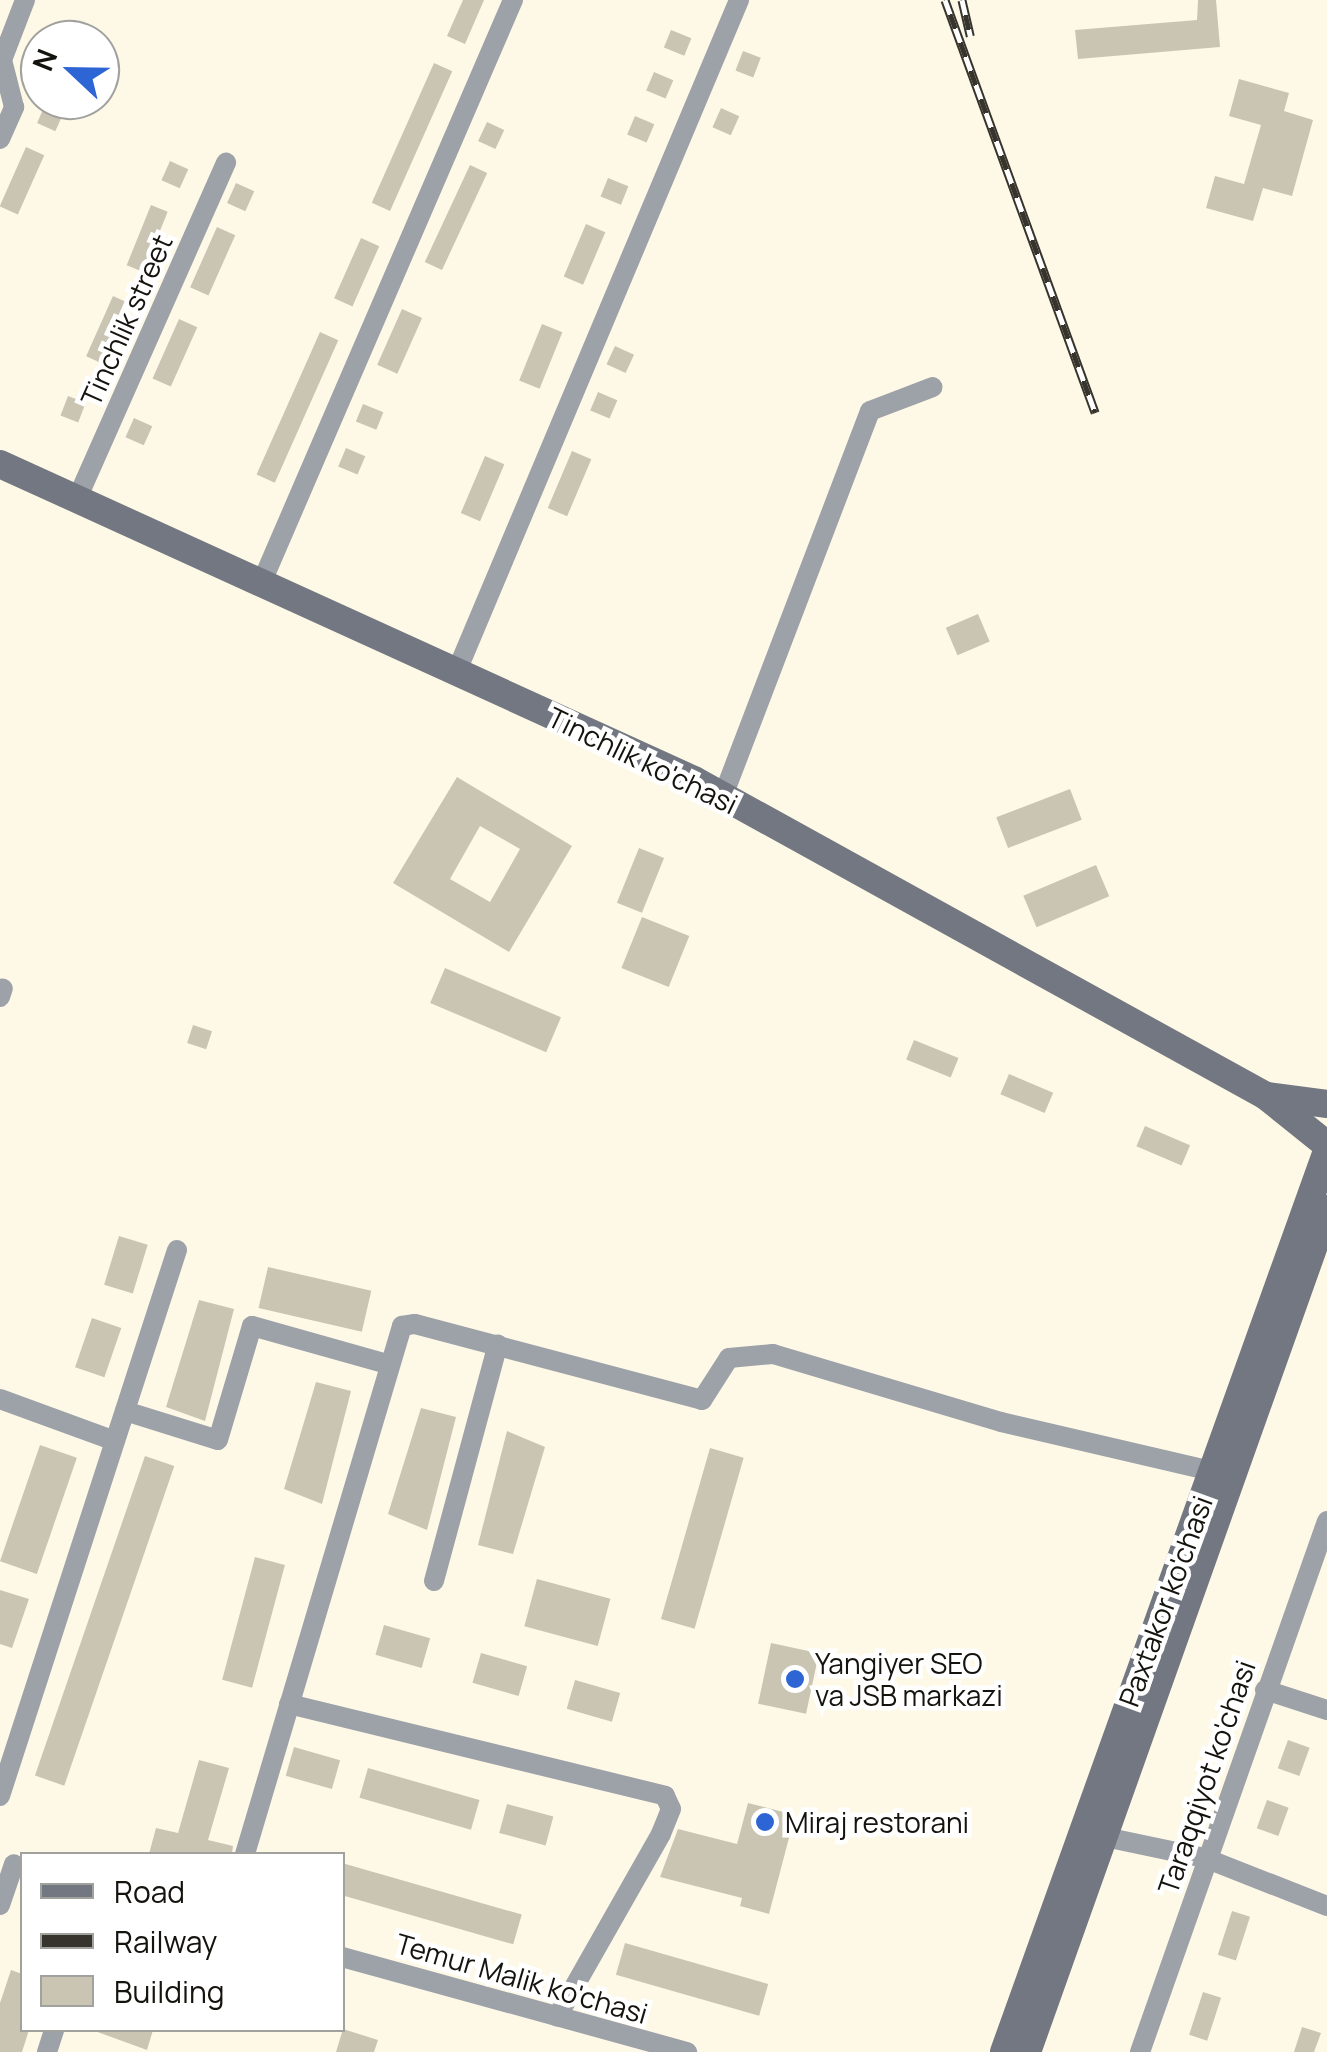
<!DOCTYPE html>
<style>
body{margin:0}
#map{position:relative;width:1327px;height:2052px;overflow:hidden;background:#fef9e7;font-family:Manrope,sans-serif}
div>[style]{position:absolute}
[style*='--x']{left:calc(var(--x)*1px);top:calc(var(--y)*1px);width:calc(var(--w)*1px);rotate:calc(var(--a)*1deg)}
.building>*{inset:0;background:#cac5b3;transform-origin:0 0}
.minor>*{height:20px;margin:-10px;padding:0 10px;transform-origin:10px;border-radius:10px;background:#9da1a8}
.secondary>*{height:28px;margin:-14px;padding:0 14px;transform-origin:14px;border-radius:14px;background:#727781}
.rail>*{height:9px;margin-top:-4.5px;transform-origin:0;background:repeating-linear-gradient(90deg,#fff 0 15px,#36342c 0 30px);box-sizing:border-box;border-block:2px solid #36342c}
.dots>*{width:28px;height:28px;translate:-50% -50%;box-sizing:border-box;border:5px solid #fff;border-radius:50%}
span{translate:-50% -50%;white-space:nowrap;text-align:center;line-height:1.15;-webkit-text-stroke:9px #fff;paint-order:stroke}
.street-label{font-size:28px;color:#15130d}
.poi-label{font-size:28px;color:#15130d}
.left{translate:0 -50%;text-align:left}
.legend{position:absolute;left:20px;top:1852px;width:325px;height:180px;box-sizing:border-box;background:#fff;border:2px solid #a1a19e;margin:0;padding:12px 18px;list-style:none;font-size:30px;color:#15130d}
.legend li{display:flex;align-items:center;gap:20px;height:50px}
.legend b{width:50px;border:2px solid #a1a19e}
.north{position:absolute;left:20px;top:20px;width:100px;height:100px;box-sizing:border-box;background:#fff;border:2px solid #a1a19e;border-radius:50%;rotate:292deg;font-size:28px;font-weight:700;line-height:40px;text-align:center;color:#15130d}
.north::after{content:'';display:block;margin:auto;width:35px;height:45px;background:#2e65d4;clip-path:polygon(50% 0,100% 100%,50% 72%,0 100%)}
</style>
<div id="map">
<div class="building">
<div style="clip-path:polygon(463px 0,484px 0,465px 44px,447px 36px)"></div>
<div style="clip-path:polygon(1198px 0,1216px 0,1220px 47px,1078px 59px,1075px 30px,1197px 20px)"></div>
<div style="left:671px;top:30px;width:22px;height:19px;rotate:22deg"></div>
<div style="left:743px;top:51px;width:19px;height:21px;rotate:21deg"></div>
<div style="left:434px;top:63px;width:20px;height:153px;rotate:24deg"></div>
<div style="left:654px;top:72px;width:21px;height:20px;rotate:23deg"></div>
<div style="clip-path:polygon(1239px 79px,1289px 93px,1284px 111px,1313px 120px,1292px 196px,1263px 188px,1253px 221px,1206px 208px,1215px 176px,1244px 184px,1261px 125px,1229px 116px)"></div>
<div style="left:46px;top:103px;width:20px;height:22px;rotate:24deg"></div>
<div style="left:721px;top:108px;width:20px;height:21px;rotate:24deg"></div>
<div style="left:635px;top:116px;width:21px;height:20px;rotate:23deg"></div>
<div style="left:487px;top:122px;width:19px;height:21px;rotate:25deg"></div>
<div style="left:26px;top:147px;width:20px;height:65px;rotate:24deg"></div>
<div style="left:170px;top:161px;width:20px;height:21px;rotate:24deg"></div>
<div style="left:470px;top:165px;width:19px;height:107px;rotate:25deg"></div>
<div style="left:608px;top:178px;width:22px;height:20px;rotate:22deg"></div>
<div style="left:236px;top:183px;width:20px;height:22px;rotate:24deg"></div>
<div style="left:151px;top:205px;width:18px;height:65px;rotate:22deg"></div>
<div style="left:586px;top:224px;width:21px;height:57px;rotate:23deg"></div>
<div style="left:217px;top:227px;width:20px;height:66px;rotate:24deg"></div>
<div style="left:361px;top:238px;width:20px;height:66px;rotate:24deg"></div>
<div style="left:113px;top:296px;width:20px;height:66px;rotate:24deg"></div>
<div style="left:402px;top:309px;width:22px;height:61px;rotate:24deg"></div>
<div style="left:179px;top:319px;width:20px;height:65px;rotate:24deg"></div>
<div style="left:542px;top:324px;width:22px;height:61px;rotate:22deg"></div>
<div style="left:320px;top:332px;width:20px;height:156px;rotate:24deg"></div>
<div style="left:615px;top:346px;width:21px;height:20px;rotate:25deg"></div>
<div style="left:598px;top:392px;width:21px;height:20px;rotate:23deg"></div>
<div style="left:68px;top:396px;width:19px;height:21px;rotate:21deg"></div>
<div style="left:363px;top:404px;width:22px;height:19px;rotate:22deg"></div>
<div style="left:134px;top:418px;width:20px;height:21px;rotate:24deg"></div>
<div style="left:346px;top:448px;width:21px;height:20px;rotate:23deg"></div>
<div style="left:572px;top:451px;width:21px;height:62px;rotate:23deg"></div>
<div style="left:485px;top:456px;width:21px;height:62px;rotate:23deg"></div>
<div style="left:978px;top:614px;width:30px;height:35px;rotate:67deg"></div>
<div style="clip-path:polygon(evenodd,457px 777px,572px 846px,509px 952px,393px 883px,457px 777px,480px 826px,520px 849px,490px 902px,450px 879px,480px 826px)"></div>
<div style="left:1070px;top:789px;width:33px;height:79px;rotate:69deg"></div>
<div style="left:639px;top:848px;width:27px;height:59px;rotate:22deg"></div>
<div style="left:1096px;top:865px;width:34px;height:79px;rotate:67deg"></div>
<div style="left:642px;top:917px;width:51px;height:55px;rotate:22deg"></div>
<div style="left:445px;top:968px;width:126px;height:38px;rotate:23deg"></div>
<div style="left:193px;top:1025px;width:20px;height:19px;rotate:18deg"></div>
<div style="left:914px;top:1040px;width:48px;height:21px;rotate:22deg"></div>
<div style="left:1009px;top:1074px;width:48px;height:22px;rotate:23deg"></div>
<div style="left:1145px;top:1126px;width:49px;height:22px;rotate:23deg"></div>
<div style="left:119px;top:1236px;width:30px;height:51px;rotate:17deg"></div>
<div style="left:268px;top:1267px;width:106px;height:42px;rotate:13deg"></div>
<div style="clip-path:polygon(199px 1300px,234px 1309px,205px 1421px,166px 1407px)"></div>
<div style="left:92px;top:1318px;width:31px;height:52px;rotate:19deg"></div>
<div style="clip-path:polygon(316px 1382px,351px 1391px,322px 1504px,284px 1489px)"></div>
<div style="clip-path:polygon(421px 1408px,456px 1417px,427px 1530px,388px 1514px)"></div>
<div style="clip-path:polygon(507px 1431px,545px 1447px,513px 1554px,478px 1545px)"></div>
<div style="left:40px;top:1445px;width:39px;height:123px;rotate:19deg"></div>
<div style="left:710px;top:1448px;width:35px;height:178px;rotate:16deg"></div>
<div style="left:145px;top:1456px;width:31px;height:338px;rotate:19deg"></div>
<div style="left:255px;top:1557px;width:31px;height:127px;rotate:15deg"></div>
<div style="left:537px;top:1579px;width:76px;height:49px;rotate:15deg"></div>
<div style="clip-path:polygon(0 1590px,29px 1599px,12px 1648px,0 1644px)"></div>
<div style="left:384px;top:1625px;width:48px;height:31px;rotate:16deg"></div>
<div style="left:771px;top:1643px;width:49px;height:62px;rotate:12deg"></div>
<div style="left:481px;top:1653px;width:48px;height:31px;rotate:16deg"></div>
<div style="left:575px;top:1680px;width:47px;height:30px;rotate:16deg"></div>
<div style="left:1288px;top:1740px;width:23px;height:30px;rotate:20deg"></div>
<div style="left:294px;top:1747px;width:48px;height:30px;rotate:16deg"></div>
<div style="clip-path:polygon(199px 1760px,229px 1768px,208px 1840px,233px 1846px,232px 1854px,149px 1854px,156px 1828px,178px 1833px)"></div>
<div style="left:368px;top:1768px;width:116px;height:31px;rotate:16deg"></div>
<div style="left:1267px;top:1800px;width:23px;height:30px;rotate:20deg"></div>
<div style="clip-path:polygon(748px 1803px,795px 1815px,769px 1914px,740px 1906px,742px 1898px,660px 1877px,678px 1829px,737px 1844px)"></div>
<div style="left:507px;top:1804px;width:48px;height:30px;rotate:15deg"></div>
<div style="left:342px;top:1863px;width:187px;height:31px;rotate:16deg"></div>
<div style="left:1232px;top:1911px;width:19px;height:46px;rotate:18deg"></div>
<div style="left:625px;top:1943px;width:149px;height:33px;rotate:16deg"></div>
<div style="clip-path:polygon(11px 1970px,22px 1974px,22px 2030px,29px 2030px,22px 2052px,0 2052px,0 2003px)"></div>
<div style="left:1203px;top:1992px;width:19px;height:45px;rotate:18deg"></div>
<div style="clip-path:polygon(1302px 2027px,1321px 2033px,1314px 2052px,1294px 2052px)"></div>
<div style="clip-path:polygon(343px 2029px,378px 2040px,374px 2052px,336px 2052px)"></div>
<div style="clip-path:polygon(92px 2030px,153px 2030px,147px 2050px)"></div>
</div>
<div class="minor">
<div style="--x:0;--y:139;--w:35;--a:-66"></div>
<div style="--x:14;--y:107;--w:49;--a:-104.3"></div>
<div style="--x:2;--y:60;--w:64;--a:-69"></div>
<div style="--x:77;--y:499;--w:368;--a:-66.1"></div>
<div style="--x:261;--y:584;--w:636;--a:-66.66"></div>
<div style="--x:456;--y:673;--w:730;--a:-67.19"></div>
<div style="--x:723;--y:796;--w:412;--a:-69.1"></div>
<div style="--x:870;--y:411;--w:67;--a:-20.9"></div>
<div style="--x:0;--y:997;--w:9;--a:-72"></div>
<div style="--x:0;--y:1399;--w:122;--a:20.1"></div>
<div style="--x:125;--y:1411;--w:97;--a:17.3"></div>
<div style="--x:218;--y:1440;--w:119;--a:-73.4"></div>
<div style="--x:252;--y:1326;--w:140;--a:15.7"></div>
<div style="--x:434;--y:1581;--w:245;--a:-74.9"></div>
<div style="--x:1265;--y:1690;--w:65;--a:17.9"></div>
<div style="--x:289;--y:1704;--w:387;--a:13.7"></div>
<div style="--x:665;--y:1796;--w:14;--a:65"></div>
<div style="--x:671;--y:1809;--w:27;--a:112"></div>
<div style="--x:661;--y:1834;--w:210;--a:119.6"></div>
<div style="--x:0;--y:1796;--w:574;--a:-72.04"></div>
<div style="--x:1105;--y:1837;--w:102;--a:11.9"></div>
<div style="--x:1205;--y:1858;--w:131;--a:21.5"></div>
<div style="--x:245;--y:1854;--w:551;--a:-73.44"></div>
<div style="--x:402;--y:1326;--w:13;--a:-9"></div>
<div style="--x:415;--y:1324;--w:297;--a:14.8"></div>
<div style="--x:702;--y:1400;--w:50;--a:-57.3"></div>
<div style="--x:729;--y:1358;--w:44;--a:-5.2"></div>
<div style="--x:773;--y:1354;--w:238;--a:16.6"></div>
<div style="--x:1001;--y:1422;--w:216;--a:13.1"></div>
<div style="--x:0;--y:1905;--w:43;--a:-71.1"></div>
<div style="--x:342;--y:1957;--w:358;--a:15.4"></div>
<div style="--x:47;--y:2052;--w:23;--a:-72"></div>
<div style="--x:1140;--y:2052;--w:563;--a:-70.6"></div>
</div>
<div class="secondary">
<div style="--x:0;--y:464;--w:763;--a:24.48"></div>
<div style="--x:694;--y:780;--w:653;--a:28.92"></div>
<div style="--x:1266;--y:1096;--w:78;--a:38.8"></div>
<div style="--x:1268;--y:1096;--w:60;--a:7.7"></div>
<div style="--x:1004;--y:2052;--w:957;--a:-70.28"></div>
<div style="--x:1027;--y:2052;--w:895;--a:-70.41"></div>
</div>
<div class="rail">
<div style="--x:945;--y:0;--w:439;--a:70"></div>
<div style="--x:962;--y:0;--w:37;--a:77"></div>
</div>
<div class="dots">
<div style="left:795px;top:1679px;background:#2e65d4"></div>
<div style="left:765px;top:1822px;background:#2e65d4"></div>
</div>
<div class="street-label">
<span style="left:126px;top:320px;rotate:-66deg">Tinchlik street</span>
<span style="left:643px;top:760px;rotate:26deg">Tinchlik ko'chasi</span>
<span style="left:1165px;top:1601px;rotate:-70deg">Paxtakor ko'chasi</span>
<span style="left:1206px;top:1777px;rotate:-71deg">Taraqqiyot ko'chasi</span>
<span style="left:522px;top:1978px;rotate:16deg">Temur Malik ko'chasi</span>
</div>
<div class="poi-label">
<span class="left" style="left:815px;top:1679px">Yangiyer SEO<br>va JSB markazi</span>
<span class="left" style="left:785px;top:1822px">Miraj restorani</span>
</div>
<ul class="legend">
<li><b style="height:12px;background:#727781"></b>Road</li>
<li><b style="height:12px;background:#36342c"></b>Railway</li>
<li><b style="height:28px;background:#cac5b3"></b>Building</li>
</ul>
<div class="north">N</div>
</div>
